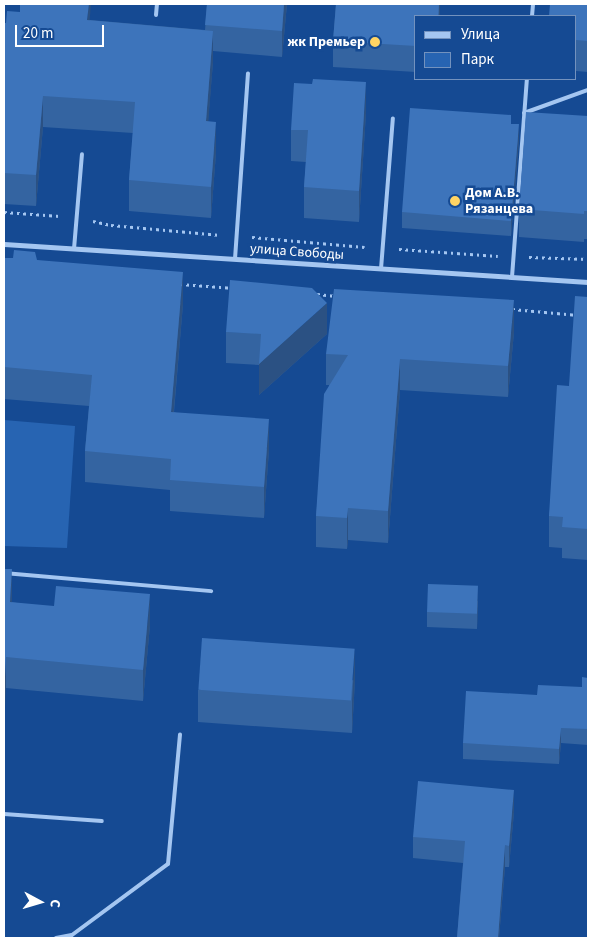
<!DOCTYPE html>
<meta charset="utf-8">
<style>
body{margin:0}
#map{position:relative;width:592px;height:942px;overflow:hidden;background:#154a93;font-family:"Source Sans 3",sans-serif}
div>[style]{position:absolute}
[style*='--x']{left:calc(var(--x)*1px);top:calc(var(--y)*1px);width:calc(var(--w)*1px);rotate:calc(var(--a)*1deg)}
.green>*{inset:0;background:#2764b2}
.path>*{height:3px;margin-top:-1.5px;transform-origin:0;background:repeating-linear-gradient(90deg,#a4c6f1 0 2.5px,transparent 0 6.5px)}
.lane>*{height:4px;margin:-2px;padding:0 2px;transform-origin:2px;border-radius:2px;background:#a4c6f1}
.street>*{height:5px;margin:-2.5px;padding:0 2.5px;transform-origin:2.5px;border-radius:2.5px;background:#a4c6f1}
.wall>*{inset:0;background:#3464a1}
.shaded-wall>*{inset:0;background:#2b5183;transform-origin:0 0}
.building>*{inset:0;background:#3d74bb;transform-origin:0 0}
.dots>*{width:14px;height:14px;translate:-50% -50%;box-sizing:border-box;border:2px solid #154a93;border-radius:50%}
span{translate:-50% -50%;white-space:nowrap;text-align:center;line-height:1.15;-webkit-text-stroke:5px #154a93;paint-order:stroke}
.poi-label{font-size:14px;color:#fff;font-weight:700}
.right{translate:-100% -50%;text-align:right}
.left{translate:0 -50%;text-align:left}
.street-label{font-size:14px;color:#fff}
.frame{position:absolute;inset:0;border:5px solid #fff;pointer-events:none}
.legend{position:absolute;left:414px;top:15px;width:162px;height:65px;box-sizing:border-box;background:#154a93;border:1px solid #7392be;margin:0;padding:6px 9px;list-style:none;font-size:15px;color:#fff}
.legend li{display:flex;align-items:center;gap:10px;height:25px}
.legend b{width:25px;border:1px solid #7392be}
.north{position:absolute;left:15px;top:877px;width:50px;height:50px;-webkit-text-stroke:4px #154a93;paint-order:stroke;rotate:96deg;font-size:14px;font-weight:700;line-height:20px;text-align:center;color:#fff}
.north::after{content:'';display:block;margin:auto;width:18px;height:22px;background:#fff;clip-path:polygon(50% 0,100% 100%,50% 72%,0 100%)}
.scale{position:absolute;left:15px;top:25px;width:89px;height:22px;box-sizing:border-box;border:2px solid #fff;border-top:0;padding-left:6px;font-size:15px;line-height:18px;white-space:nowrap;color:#fff;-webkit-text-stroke:4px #154a93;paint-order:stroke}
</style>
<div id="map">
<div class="green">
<div style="clip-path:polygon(4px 420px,75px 426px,67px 548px,4px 546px)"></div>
</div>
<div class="path">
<div style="--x:4;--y:212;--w:56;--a:4.1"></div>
<div style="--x:93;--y:221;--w:18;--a:13"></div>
<div style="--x:111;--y:225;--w:110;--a:5.2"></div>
<div style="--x:252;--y:237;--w:113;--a:5.1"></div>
<div style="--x:399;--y:249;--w:99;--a:4"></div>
<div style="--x:529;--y:257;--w:59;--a:1.9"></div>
<div style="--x:180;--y:284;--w:54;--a:4.2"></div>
<div style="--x:317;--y:294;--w:19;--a:6"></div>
<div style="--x:512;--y:309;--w:66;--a:5.2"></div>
</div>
<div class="lane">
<div style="--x:156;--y:15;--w:11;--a:-85"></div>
<div style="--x:532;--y:16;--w:12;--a:-85"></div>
<div style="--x:524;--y:113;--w:68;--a:-19.8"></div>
<div style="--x:74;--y:249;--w:95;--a:-85.2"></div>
<div style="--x:235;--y:259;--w:186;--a:-86"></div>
<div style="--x:381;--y:269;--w:151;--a:-85.5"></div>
<div style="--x:512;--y:277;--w:199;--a:-85.7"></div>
<div style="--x:4;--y:573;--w:208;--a:5"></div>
<div style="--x:4;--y:814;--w:98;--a:4.1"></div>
<div style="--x:56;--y:938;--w:16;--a:-11"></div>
<div style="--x:72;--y:935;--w:119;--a:-36.5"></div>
<div style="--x:168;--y:864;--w:130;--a:-84.7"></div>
</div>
<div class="street">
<div style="--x:4;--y:244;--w:585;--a:3.72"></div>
</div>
<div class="wall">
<div style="clip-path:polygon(207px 4px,287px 4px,282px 57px,213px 51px,213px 62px,208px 121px,216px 153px,211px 218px,129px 211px,129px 180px,133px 133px,43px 127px,36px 206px,4px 204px,4px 23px,90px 20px,205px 30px)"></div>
<div style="clip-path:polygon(336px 4px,440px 4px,439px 16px,416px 16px,416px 72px,333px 67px,333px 41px)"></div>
<div style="clip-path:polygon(588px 4px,588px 72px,576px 71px,576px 16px)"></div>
<div style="clip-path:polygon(366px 113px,359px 222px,304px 218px,304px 187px,306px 162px,291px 161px,291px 130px)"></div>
<div style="clip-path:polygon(588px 116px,588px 239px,584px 239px,584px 242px,519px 237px,519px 209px)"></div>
<div style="clip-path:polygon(511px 124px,519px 140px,511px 236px,402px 228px,402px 212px)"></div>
<div style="clip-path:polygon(4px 258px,37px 260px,183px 304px,174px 412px,269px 450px,264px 518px,170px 511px,170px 490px,85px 482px,85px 451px,89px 406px,4px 399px)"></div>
<div style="clip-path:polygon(588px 297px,588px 560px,562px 558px,562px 548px,549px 547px,549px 516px,569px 386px)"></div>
<div style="clip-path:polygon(226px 332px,327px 334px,259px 395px,259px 365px,226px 363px)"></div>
<div style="clip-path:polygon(514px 332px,508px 397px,400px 390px,388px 543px,348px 540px,347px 549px,316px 547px,316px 516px,329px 385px,326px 385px,326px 354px)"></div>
<div style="clip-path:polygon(4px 569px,11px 602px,150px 625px,143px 701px,6px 688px)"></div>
<div style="clip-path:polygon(478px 601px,477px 629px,427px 627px,427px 612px)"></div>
<div style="clip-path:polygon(588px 678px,588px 745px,561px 743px,559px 764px,463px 759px,463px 743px,537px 695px,582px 687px)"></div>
<div style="clip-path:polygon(355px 680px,352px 733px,198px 722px,198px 690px)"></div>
<div style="clip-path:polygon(514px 812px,509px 867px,505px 867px,499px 938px,457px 938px,463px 863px,413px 858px,413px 837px)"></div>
</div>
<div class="shaded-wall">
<div style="clip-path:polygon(89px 4px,91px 4px,87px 51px,87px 20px)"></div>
<div style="clip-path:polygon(284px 4px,287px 4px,282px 57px,282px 31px)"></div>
<div style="left:439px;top:4px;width:1px;height:12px"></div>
<div style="clip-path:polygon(213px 31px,213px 62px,206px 152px,206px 121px)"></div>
<div style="clip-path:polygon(366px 82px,366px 113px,359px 222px,359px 191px)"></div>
<div style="clip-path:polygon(43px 96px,43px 127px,36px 206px,36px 175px)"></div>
<div style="clip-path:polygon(216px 122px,216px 153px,211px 218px,211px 187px)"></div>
<div style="clip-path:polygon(519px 124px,519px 140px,511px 236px,511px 221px)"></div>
<div style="clip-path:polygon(183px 272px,183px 304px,171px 443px,171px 412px)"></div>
<div style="clip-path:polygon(514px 300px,514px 332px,508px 397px,508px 366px)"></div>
<div style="clip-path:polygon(327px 303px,327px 334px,259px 395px,259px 364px)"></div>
<div style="clip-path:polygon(400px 359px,400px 390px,388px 543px,388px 511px)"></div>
<div style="clip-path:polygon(269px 419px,269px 450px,264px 518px,264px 487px)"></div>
<div style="clip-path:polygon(348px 508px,348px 540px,347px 549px,347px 518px)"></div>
<div style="clip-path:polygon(12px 569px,12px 600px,10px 633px,10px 602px)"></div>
<div style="clip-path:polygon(478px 586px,478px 601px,477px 629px,477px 614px)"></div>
<div style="clip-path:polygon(150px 594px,150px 625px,143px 701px,143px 670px)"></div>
<div style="clip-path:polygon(355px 649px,355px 680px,352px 733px,352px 701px)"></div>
<div style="clip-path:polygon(6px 657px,6px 688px,4px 729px,4px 698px)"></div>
<div style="clip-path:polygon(561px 728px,561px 743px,559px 764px,559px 749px)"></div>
<div style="clip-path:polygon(514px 790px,514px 812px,509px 867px,509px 846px)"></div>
<div style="clip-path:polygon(505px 845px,505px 867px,499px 938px,498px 938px)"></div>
</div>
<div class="building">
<div style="clip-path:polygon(20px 4px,89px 4px,87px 20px,213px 31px,206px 121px,216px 122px,211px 187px,129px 180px,135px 102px,43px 96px,36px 175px,4px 173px,4px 23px,6px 23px,7px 11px,20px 12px)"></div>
<div style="clip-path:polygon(207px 4px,284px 4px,282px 31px,205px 25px)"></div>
<div style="clip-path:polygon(336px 4px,439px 4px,438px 16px,416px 16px,416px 46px,333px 41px)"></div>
<div style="clip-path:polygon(550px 4px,588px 4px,588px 41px,576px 40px,576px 16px,549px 16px)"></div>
<div style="clip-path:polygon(313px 79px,366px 82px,359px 191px,304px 187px,308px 130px,291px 130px,294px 83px,312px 84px)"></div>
<div style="clip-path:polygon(410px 108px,511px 115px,511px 124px,519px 124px,511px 221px,402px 212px)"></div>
<div style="clip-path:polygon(526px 112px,588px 116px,588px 211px,584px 211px,584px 214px,519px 209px)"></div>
<div style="clip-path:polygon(14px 250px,35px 252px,37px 260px,183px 272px,171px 412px,269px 419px,264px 487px,170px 480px,171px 459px,85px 451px,92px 375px,4px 367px,4px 258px,13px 258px)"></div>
<div style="clip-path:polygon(230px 280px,312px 288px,327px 303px,259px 364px,261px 334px,226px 332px)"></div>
<div style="clip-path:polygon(334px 289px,514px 300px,508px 366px,400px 359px,388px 511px,348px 508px,347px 518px,316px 516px,324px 394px,348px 355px,326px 354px)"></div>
<div style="clip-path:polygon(575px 296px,588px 297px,588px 529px,562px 527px,563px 517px,549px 516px,557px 385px,569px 386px)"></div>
<div style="clip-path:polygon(4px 569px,12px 569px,10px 602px,54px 606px,56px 586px,150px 594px,143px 670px,6px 657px,4px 698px)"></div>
<div style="left:428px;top:584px;width:50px;height:28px;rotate:2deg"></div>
<div style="left:202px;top:638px;width:153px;height:52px;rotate:4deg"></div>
<div style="clip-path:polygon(582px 677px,588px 678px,588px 729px,561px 728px,559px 749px,463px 743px,466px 691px,537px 695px,538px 685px,582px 687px)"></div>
<div style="clip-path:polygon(418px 781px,514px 790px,509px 846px,505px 845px,498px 938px,457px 938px,465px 841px,413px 837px)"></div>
</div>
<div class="dots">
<div style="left:375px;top:42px;background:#ffd464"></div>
<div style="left:455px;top:201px;background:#ffd464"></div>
</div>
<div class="poi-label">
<span class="right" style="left:365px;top:42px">жк Премьер</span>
<span class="left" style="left:465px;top:201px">Дом А.В.<br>Рязанцева</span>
</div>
<div class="street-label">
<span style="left:297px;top:252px;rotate:4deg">улица Свободы</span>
</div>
<div class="frame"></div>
<ul class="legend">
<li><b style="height:6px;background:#a4c6f1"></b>Улица</li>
<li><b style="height:14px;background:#2764b2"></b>Парк</li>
</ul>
<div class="north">С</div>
<div class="scale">20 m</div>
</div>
